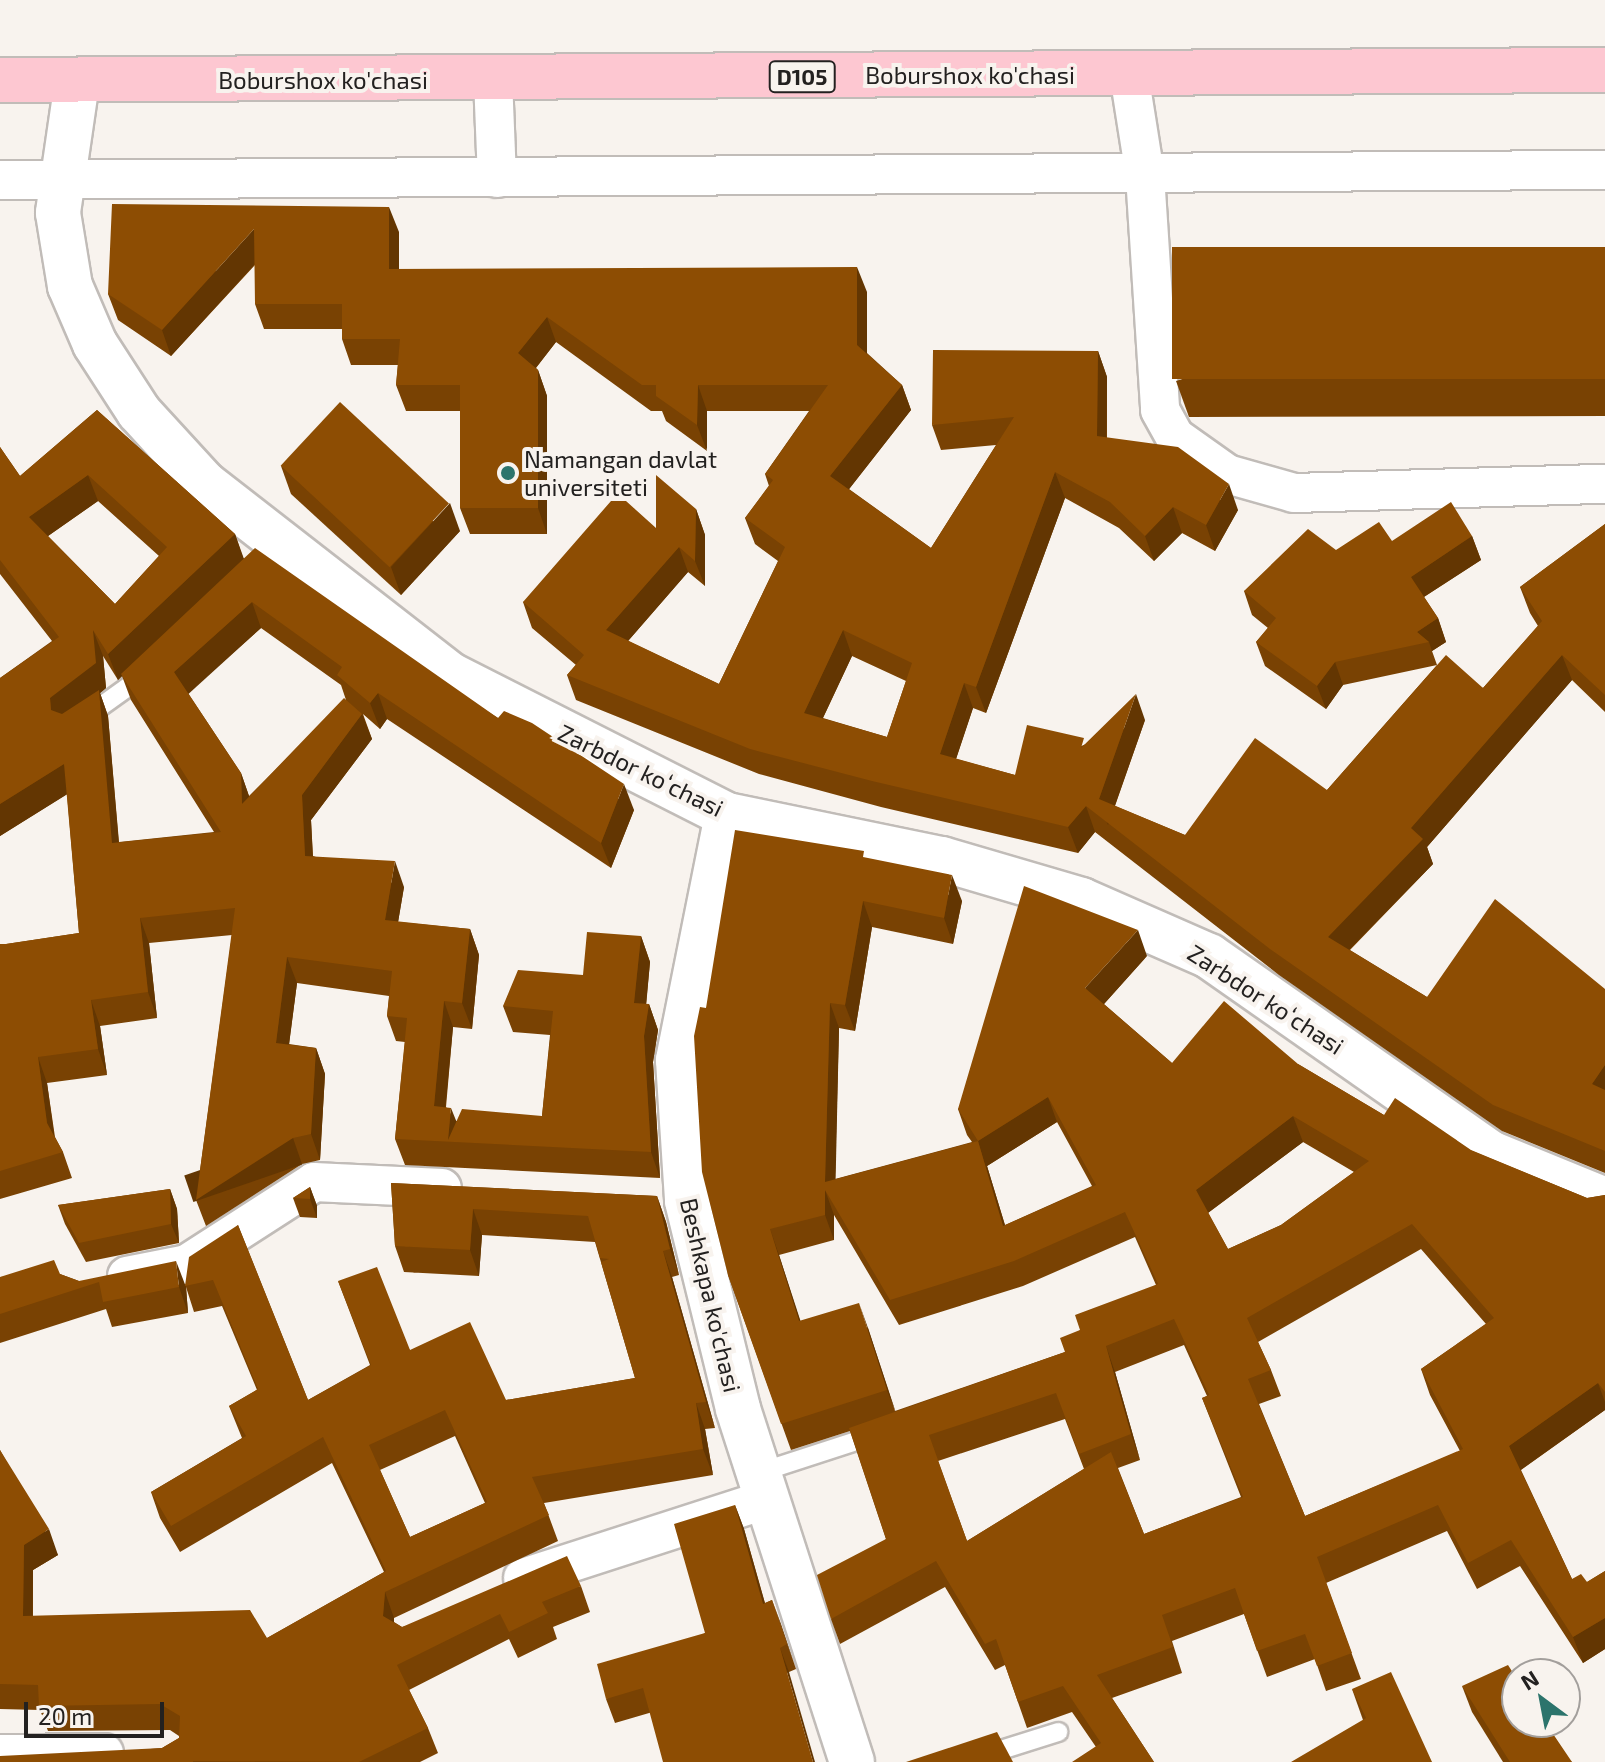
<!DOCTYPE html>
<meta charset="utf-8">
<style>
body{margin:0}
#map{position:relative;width:1605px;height:1762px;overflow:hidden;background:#f8f3ee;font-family:"Exo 2",sans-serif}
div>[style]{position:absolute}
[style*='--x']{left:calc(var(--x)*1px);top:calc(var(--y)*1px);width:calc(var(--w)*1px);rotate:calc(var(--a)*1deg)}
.roads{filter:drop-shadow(2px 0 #c1bcb8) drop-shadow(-2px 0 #c1bcb8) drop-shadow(0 2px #c1bcb8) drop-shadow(0 -2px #c1bcb8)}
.service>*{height:18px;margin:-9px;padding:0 9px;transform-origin:9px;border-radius:9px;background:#fff}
.minor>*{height:38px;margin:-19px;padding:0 19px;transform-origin:19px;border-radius:19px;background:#fff}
.tertiary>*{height:44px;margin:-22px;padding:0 22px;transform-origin:22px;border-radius:22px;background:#fff}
.primary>*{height:44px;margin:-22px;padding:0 22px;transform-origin:22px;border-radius:22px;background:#fdc7d1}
.wall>*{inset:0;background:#794203}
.shaded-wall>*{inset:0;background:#633602;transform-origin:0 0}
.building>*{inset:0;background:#8d4d03;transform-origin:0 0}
.dots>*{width:22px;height:22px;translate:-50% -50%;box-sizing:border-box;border:4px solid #f8f3ee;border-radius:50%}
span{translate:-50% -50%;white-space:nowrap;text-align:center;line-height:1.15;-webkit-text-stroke:8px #f8f3ee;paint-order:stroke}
.shield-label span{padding:2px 6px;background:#f8f3ee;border:2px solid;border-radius:6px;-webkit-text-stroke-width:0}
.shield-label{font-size:22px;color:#232120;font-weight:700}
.street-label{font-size:24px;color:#232120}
.poi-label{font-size:24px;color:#232120}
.left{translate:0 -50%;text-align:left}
.north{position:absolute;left:1501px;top:1658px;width:80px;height:80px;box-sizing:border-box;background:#f8f3ee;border:2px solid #a39f9c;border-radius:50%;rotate:328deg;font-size:22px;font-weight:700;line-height:32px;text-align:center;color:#232120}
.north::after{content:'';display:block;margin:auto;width:28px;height:36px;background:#2c746c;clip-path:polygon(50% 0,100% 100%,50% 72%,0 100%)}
.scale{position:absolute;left:24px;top:1702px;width:140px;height:36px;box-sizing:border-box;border:4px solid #232120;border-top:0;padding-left:10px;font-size:24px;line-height:28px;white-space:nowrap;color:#232120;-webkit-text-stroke:6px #f8f3ee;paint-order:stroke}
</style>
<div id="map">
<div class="roads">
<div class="service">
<div style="--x:86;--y:717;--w:74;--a:-35.6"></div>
<div style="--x:758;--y:1473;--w:126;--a:-18"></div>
<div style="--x:963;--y:1762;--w:100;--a:-17.5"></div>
</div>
<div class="minor">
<div style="--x:1129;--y:74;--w:102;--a:81"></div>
<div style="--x:1145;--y:175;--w:235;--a:86.3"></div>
<div style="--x:1160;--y:410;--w:31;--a:61"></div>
<div style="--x:1175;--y:437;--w:64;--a:35.4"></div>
<div style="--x:1227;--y:474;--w:70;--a:15.8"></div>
<div style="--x:1294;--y:493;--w:311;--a:-1.7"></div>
<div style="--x:493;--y:79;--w:99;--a:87.7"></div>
<div style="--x:0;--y:180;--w:1605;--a:-0.36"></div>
<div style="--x:127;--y:1276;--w:61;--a:-11.3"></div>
<div style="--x:187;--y:1264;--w:151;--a:-32.8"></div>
<div style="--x:314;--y:1182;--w:128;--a:2.7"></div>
<div style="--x:523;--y:1578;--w:256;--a:-17.9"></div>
<div style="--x:0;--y:1754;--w:104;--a:-0.6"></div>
</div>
<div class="tertiary">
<div style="--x:77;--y:82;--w:132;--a:98.3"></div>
<div style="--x:58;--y:213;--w:74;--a:80.7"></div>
<div style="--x:70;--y:286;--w:63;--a:66.7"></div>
<div style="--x:95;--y:344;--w:81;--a:57.1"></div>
<div style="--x:139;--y:412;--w:96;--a:47.5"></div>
<div style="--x:204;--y:483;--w:311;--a:37.9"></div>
<div style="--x:449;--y:674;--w:312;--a:26.9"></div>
<div style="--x:727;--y:815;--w:219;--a:11.6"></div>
<div style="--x:942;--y:859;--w:145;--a:16.4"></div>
<div style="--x:1081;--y:900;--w:140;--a:23.6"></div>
<div style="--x:1209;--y:956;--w:343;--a:35"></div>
<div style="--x:1490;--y:1153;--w:124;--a:22.2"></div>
<div style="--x:727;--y:815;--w:250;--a:101.3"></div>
<div style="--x:678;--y:1060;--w:141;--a:86.3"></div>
<div style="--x:687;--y:1201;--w:214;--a:76.2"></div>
<div style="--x:738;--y:1409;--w:371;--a:72.1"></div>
</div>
<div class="primary">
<div style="--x:0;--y:80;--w:1605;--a:-0.36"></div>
</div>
</div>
<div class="wall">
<div style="clip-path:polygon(evenodd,399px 232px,399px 269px,867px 292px,867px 353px,902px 385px,911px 410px,849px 489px,931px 548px,996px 445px,941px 450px,932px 425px,1098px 351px,1107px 377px,1107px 438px,1238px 510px,1215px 551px,1182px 533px,1154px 561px,1119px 528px,1065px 498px,986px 713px,973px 708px,956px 759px,1015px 775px,1086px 744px,1145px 720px,1115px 806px,1185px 835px,1327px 790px,1437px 665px,1343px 685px,1326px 709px,1265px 666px,1256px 642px,1268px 628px,1252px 615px,1244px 591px,1336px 550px,1392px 541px,1472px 536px,1481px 560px,1424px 597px,1438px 618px,1446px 642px,1432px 651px,1437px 665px,1483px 688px,1538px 626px,1530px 613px,1520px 587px,1605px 524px,1605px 712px,1572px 680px,1427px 847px,1433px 864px,1350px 950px,1427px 997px,1605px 989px,1605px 1173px,1502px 1131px,1279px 975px,1095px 832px,1078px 853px,881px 807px,759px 774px,576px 700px,567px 675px,576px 665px,532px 628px,523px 602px,656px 528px,696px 509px,705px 535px,705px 586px,688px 572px,628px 641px,719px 684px,778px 561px,755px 544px,745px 518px,769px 486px,765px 474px,809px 411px,707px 411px,707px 451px,666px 421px,662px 411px,651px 411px,556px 342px,536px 368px,538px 370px,547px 396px,547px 534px,470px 534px,460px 508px,460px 411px,406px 411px,396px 385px,398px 365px,351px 365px,342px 339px,342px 329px,264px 329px,255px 304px,255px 265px,171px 356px,118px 320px,108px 294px,399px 232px,852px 656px,906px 681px,887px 737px,823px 718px,852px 656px)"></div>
<div style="clip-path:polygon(1605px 247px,1605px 416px,1189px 417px,1176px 381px)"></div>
<div style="clip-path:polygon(evenodd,97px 410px,235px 534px,243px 558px,498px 718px,634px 810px,611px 868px,387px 719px,380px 729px,363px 714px,372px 739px,311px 820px,313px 856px,404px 887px,398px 922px,470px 929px,479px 955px,472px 1029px,453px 1027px,446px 1107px,456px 1121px,542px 1116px,550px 1035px,513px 1032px,503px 1006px,583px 975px,641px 936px,650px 962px,646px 1004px,649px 1004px,658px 1030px,653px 1062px,660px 1178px,405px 1165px,395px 1139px,405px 1042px,396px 1041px,387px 1016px,389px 996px,297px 983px,289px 1044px,316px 1048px,325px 1074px,320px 1160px,302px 1164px,206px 1226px,196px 1200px,232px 935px,149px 943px,157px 1018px,100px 1026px,107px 1075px,47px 1083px,55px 1137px,63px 1152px,72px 1178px,0 1199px,0 944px,6px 944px,79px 933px,67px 794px,0 836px,0 678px,52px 641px,0 574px,0 447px,20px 476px,97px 410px,98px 501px,159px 556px,115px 604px,48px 536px,98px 501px,97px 410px,261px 628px,341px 685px,346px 700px,249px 796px,241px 773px,188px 693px,261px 628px,97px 410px,103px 656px,118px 680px,122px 676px,131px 700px,214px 832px,119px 842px,108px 716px,100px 693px,106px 688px,103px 656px)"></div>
<div style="clip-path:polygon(281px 466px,460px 531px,401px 595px,291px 494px)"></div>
<div style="clip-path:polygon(evenodd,866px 858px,962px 901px,953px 944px,872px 927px,855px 1031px,839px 1028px,835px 1179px,972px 1142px,967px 1135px,958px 1109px,1147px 956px,1104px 1004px,1172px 1063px,1298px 1064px,1384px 1115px,1587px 1198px,1605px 1195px,1605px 1410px,1521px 1470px,1572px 1579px,1587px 1582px,1605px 1571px,1605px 1649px,1583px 1663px,1520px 1566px,1477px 1589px,1447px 1531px,1326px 1583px,1361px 1679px,1326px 1691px,1315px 1659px,1267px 1677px,1244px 1614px,1172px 1641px,1182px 1673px,1112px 1698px,1154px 1762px,1096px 1747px,1072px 1712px,1027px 1728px,1005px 1665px,995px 1670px,945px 1587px,840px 1644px,831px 1619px,886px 1539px,850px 1431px,791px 1450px,728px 1275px,706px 1008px,866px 858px,1057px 1122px,1092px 1186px,1005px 1225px,987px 1166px,1057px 1122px,866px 858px,1303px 1142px,1354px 1172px,1281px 1225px,1228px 1249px,1208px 1213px,1303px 1142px,866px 858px,834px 1215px,899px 1325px,1023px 1286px,1135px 1237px,1156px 1285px,1080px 1330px,1065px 1352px,895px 1411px,868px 1328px,800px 1321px,779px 1255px,834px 1240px,834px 1215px,866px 858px,1421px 1249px,1486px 1324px,1421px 1369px,1430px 1395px,1460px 1451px,1305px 1516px,1259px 1404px,1281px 1396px,1271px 1370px,1258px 1342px,1421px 1249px,866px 858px,1184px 1345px,1207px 1396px,1202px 1398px,1241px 1497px,1144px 1534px,1118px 1468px,1140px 1460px,1115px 1372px,1184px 1345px,866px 858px,1065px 1419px,1084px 1469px,967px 1541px,938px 1461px,1065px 1419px)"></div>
<div style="clip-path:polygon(evenodd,391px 1183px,657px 1196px,666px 1222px,679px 1275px,672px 1277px,715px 1428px,705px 1429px,713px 1475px,544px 1503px,558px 1541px,394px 1618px,394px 1622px,402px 1627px,581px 1586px,590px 1612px,553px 1627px,557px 1639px,518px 1658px,509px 1639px,409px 1690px,428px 1728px,438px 1753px,420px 1762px,0 1762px,162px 1748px,179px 1738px,179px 1736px,170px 1730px,48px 1731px,40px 1710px,0 1709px,0 1450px,58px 1555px,33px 1570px,33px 1616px,267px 1638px,384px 1572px,332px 1463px,180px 1552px,160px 1518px,151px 1492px,242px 1438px,229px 1406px,257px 1390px,222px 1306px,194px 1312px,186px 1287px,188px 1313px,112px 1327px,106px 1309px,0 1343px,0 1277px,60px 1274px,79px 1281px,185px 1285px,238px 1225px,308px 1400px,370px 1365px,338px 1281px,410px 1350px,506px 1400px,635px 1378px,595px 1242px,482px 1235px,479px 1276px,404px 1272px,395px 1246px,391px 1183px,455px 1436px,485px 1503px,410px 1537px,380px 1470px,455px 1436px)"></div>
<div style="clip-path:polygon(310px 1187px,317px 1206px,317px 1218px,300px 1217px,293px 1198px)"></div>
<div style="clip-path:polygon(170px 1189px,177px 1209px,179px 1243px,86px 1262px,65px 1224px,58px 1205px)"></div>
<div style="clip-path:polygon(735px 1505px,744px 1529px,765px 1603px,772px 1600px,796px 1669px,789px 1672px,615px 1723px,606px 1699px,705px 1633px)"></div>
<div style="clip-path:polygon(1462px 1686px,1572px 1762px,1503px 1762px,1472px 1712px)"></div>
<div style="clip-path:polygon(1352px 1689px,1432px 1762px,1363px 1720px)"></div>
</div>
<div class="shaded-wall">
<div style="clip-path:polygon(389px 207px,399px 232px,399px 295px,389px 269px)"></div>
<div style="clip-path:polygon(254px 229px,264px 254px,171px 356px,162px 330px)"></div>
<div style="clip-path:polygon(857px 267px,867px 292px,867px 370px,857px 345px)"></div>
<div style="clip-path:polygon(547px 317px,556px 342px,527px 379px,518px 353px)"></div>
<div style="clip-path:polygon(1098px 351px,1107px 377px,1106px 462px,1097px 436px)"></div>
<div style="clip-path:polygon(538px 370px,547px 396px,547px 534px,538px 508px)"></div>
<div style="clip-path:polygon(698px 385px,707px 411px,707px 451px,697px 425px)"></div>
<div style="clip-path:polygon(902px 385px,911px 410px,839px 502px,830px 476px)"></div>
<div style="clip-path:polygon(1055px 472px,1065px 498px,986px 713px,976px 687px)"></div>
<div style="clip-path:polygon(88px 475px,98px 501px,38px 543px,29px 517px)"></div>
<div style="clip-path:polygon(1229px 484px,1238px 510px,1215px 551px,1206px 525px)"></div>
<div style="clip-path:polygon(450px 503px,460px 531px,401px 595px,391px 567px)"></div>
<div style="clip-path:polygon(1173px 507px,1182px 533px,1154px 561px,1145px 536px)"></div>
<div style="clip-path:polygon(696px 509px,705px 535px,705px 586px,695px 561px)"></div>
<div style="clip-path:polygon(235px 534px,244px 559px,118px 680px,108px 654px)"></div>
<div style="clip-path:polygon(1472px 536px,1481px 560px,1419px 600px,1411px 577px)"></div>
<div style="clip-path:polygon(679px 547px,688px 572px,615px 656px,606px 630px)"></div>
<div style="clip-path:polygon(252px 602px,261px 628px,184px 698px,174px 672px)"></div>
<div style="clip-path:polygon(1438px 618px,1446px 642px,1432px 651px,1429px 642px,1417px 632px)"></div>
<div style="clip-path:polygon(93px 630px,103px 656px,106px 688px,100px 693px,108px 716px,121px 869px,59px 724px,51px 710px,50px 698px)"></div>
<div style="clip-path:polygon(843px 630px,852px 656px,813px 739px,804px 713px)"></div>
<div style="clip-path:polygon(1562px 655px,1572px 680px,1427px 847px,1433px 864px,1337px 962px,1328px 937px,1411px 828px)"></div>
<div style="clip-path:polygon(1335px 662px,1343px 685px,1326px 709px,1317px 686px)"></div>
<div style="clip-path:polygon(964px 683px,973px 708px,949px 780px,940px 754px)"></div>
<div style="clip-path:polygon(378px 693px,387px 719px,380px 729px,370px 703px)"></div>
<div style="clip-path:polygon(1136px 694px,1145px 720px,1108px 825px,1099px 799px)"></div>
<div style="clip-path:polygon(362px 714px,372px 739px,311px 820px,314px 882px,305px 856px,302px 795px)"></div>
<div style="clip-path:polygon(64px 764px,74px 790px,0 836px,0 804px)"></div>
<div style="clip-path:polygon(241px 773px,250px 799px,242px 804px)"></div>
<div style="clip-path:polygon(624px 784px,634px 810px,611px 868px,601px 843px)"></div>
<div style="clip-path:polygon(1086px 806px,1095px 832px,1078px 853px,1068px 827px)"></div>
<div style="clip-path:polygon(395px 861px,404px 887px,394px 946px,385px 920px)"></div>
<div style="clip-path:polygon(952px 875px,962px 901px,953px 944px,944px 918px)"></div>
<div style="clip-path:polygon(863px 901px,872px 927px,855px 1031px,845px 1005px)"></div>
<div style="clip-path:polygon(140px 918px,149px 943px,157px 1018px,148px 992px)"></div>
<div style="clip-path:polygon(470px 929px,479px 955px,472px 1029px,462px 1003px)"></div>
<div style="clip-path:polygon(1138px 930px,1147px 956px,1095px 1014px,1085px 988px)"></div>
<div style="clip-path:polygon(641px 936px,650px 962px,644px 1029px,634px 1003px)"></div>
<div style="clip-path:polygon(287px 957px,297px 983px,286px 1068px,276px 1043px)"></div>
<div style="clip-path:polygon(91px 1000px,100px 1026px,107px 1075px,98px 1049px)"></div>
<div style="clip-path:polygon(444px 1001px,453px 1027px,443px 1132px,434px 1106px)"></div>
<div style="clip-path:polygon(830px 1003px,839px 1028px,835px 1206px,825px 1182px)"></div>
<div style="clip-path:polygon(649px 1004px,658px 1030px,653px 1062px,660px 1178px,651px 1152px,644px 1036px)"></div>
<div style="clip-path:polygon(316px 1048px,325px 1074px,320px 1160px,311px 1134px)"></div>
<div style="clip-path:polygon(38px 1057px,47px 1083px,56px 1149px,47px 1123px)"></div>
<div style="clip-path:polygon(1605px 1065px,1605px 1104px,1592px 1084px)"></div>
<div style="clip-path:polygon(1048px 1097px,1057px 1122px,987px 1166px,1013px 1252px,1003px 1226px,978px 1141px)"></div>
<div style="clip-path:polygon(451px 1108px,461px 1133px,448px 1140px)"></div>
<div style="clip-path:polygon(1293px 1116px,1303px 1142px,1205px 1215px,1196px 1190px)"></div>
<div style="left:293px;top:1138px;width:28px;height:115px;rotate:71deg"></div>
<div style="clip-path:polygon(310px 1187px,317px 1206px,317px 1218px,310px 1199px)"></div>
<div style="clip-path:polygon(170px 1189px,177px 1209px,179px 1243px,171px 1224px)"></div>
<div style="clip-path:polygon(825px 1190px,834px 1215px,834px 1240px,825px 1215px)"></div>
<div style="clip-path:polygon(657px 1196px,666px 1222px,679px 1275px,670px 1249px)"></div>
<div style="clip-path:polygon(473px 1209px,482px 1235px,479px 1276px,470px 1250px)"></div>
<div style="clip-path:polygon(770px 1229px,779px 1255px,809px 1347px,799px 1321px)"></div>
<div style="clip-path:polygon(663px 1251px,672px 1277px,715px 1428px,706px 1402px)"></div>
<div style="clip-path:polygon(176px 1261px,186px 1287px,188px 1313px,179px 1287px)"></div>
<div style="clip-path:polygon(859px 1303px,868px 1328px,897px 1416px,887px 1390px)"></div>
<div style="clip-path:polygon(1106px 1346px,1115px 1372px,1140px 1460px,1131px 1434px)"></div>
<div style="clip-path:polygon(1598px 1383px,1605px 1402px,1605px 1410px,1519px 1471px,1509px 1446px)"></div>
<div style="clip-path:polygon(696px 1403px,705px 1429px,713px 1475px,703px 1449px)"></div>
<div style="clip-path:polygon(735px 1505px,744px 1529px,772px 1629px,763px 1604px)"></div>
<div style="clip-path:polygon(49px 1529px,58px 1555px,33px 1570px,32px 1642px,23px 1616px,24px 1545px)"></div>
<div style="clip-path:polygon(385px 1592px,394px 1618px,393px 1641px,383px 1616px)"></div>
<div style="clip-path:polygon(772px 1600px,781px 1624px,796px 1669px,787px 1644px)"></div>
<div style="clip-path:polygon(1605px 1618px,1605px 1649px,1583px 1663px,1573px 1637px)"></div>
<div style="clip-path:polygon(780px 1648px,789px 1672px,815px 1762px,813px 1762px)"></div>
</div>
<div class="building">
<div style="clip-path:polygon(evenodd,112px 204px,389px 207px,389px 269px,857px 267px,857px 345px,902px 385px,830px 476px,931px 548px,1014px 417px,932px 425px,933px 350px,1098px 351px,1097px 436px,1178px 447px,1229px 484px,1206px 525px,1173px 507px,1145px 536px,1110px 502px,1055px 472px,976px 687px,964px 683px,940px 754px,1015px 775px,1027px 725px,1084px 738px,1081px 748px,1136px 694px,1099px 799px,1185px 835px,1255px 738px,1327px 790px,1446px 655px,1483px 688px,1542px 621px,1520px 587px,1605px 524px,1605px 695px,1562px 655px,1411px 828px,1423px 839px,1328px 937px,1427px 997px,1495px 899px,1605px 989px,1605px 1065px,1592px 1084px,1605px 1090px,1605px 1151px,1493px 1105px,1270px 949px,1086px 806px,1068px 827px,872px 781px,750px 749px,567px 675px,584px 655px,523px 602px,611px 501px,626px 501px,656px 528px,656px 475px,696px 509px,695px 561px,679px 547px,606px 630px,719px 684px,785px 547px,745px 518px,773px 480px,765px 474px,828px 385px,698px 385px,697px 425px,656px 396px,656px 385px,642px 385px,547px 317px,518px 353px,538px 370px,538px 508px,460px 508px,460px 385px,396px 385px,400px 339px,342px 339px,342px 304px,255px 304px,254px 229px,162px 330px,108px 294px,112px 204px,843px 630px,912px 663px,887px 737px,804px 713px,843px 630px)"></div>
<div style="left:1605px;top:247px;width:132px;height:433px;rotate:90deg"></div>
<div style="left:340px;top:402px;width:149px;height:87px;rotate:43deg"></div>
<div style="clip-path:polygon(evenodd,97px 410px,235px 534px,108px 654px,93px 630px,96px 663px,50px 698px,51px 710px,62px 714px,99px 690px,112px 843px,221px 832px,121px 674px,255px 548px,498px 718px,504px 711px,532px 723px,624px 784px,601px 843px,378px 693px,370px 703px,337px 675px,342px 667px,252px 602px,174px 672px,241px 773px,242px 804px,344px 698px,362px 714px,302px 795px,305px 856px,395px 861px,385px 920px,470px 929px,462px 1003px,444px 1001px,434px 1106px,451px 1108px,448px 1140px,462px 1109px,542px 1116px,553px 1011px,503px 1006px,518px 970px,583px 975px,587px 932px,641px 936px,634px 1003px,649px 1004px,644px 1036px,651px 1152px,395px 1139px,407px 1018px,387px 1016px,392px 971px,287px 957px,276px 1043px,316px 1048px,311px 1134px,293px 1138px,196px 1200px,235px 908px,140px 918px,148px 992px,91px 1000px,98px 1049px,38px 1057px,47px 1123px,63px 1152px,0 1171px,0 944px,6px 944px,79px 933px,64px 764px,0 804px,0 678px,59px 637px,0 560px,0 447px,20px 476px,97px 410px,88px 475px,167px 547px,115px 604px,29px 517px,88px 475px)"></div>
<div style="clip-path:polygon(1451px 502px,1472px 536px,1411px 577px,1438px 618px,1417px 632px,1429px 642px,1335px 662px,1317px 686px,1256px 642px,1276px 618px,1244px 591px,1308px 529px,1336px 550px,1379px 522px,1392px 541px)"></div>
<div style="clip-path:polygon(evenodd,735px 830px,864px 851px,863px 857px,952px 875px,944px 918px,863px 901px,845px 1005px,830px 1003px,825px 1182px,978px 1141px,958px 1109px,1024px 886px,1138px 930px,1085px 988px,1172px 1063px,1224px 1001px,1298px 1064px,1384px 1115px,1395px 1098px,1471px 1150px,1587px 1198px,1605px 1195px,1605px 1392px,1598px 1383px,1509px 1446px,1572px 1579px,1581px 1574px,1587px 1582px,1605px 1571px,1605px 1618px,1573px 1637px,1511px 1540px,1468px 1563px,1438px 1505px,1317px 1557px,1352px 1653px,1317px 1666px,1305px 1634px,1257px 1651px,1235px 1588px,1162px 1615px,1173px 1647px,1097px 1675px,1154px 1762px,1072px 1762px,1101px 1743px,1063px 1686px,1018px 1702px,996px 1639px,985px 1644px,936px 1561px,831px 1619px,817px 1575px,886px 1539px,849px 1428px,1065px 1352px,1060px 1338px,1080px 1330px,1075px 1315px,1158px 1284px,1125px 1212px,1014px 1261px,890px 1300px,825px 1190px,825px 1215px,770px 1229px,799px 1321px,859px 1303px,887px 1390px,781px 1424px,728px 1275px,702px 1172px,694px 1036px,700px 1007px,706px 1008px,735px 830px,1048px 1097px,1096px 1185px,1003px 1226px,978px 1141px,1048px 1097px,735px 830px,1293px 1116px,1369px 1161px,1281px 1225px,1228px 1249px,1196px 1190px,1293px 1116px,735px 830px,1412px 1224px,1494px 1318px,1421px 1369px,1463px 1449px,1305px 1516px,1248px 1379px,1271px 1370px,1247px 1318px,1412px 1224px,735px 830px,1174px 1319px,1209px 1395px,1202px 1398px,1243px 1497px,1144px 1534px,1111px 1452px,967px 1541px,929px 1435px,1056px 1393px,1079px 1454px,1131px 1434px,1106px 1346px,1174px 1319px)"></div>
<div style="clip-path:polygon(evenodd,391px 1183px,657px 1196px,670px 1249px,663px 1251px,706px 1402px,696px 1403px,703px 1449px,532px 1477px,549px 1515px,385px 1592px,383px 1616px,402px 1627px,567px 1556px,581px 1586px,542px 1602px,548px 1613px,509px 1632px,500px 1614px,397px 1665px,428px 1728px,359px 1762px,193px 1761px,193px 1762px,0 1762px,0 1756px,162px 1748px,179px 1738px,180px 1716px,160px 1704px,39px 1706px,38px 1685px,0 1684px,0 1450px,49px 1529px,24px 1545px,23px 1616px,250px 1610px,267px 1638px,386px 1571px,323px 1437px,171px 1526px,151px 1492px,246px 1436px,229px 1406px,258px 1389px,213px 1280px,185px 1286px,189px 1257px,238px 1225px,308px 1400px,371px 1365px,338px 1281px,377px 1267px,410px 1350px,470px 1322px,506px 1400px,635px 1378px,601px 1262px,609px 1259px,600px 1258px,588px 1216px,473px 1209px,470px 1250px,395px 1246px,391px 1183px,445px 1410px,487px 1502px,410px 1537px,369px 1445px,445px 1410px)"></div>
<div style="clip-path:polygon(310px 1187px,310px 1199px,293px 1198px)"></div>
<div style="clip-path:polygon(170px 1189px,171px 1224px,79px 1243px,58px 1205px)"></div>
<div style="clip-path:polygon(54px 1260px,60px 1274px,79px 1281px,176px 1261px,179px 1287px,103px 1302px,99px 1282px,0 1314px,0 1277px)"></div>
<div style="clip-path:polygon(735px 1505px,763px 1604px,772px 1600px,787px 1644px,780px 1648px,813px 1762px,663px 1762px,643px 1688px,606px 1699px,597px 1664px,705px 1633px,674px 1524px)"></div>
<div style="clip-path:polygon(1508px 1665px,1517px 1679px,1517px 1722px,1545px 1722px,1572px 1762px,1510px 1762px,1462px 1686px)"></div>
<div style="clip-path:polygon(1391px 1672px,1432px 1762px,1291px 1762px,1366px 1718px,1352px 1689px)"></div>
<div style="clip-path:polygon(997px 1732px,1013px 1762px,906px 1762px)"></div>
</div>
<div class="dots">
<div style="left:508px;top:473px;background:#2c746c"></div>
</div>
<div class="shield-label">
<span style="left:802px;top:77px">D105</span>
</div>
<div class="street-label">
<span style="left:970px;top:75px">Boburshox ko'chasi</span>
<span style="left:323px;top:80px">Boburshox ko'chasi</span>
<span style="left:641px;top:770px;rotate:26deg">Zarbdor koʻchasi</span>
<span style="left:1266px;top:999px;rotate:33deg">Zarbdor koʻchasi</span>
<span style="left:711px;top:1295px;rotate:77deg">Beshkapa ko'chasi</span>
</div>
<div class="poi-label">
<span class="left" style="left:524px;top:473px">Namangan davlat<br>universiteti</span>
</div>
<div class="north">N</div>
<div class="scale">20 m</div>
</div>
